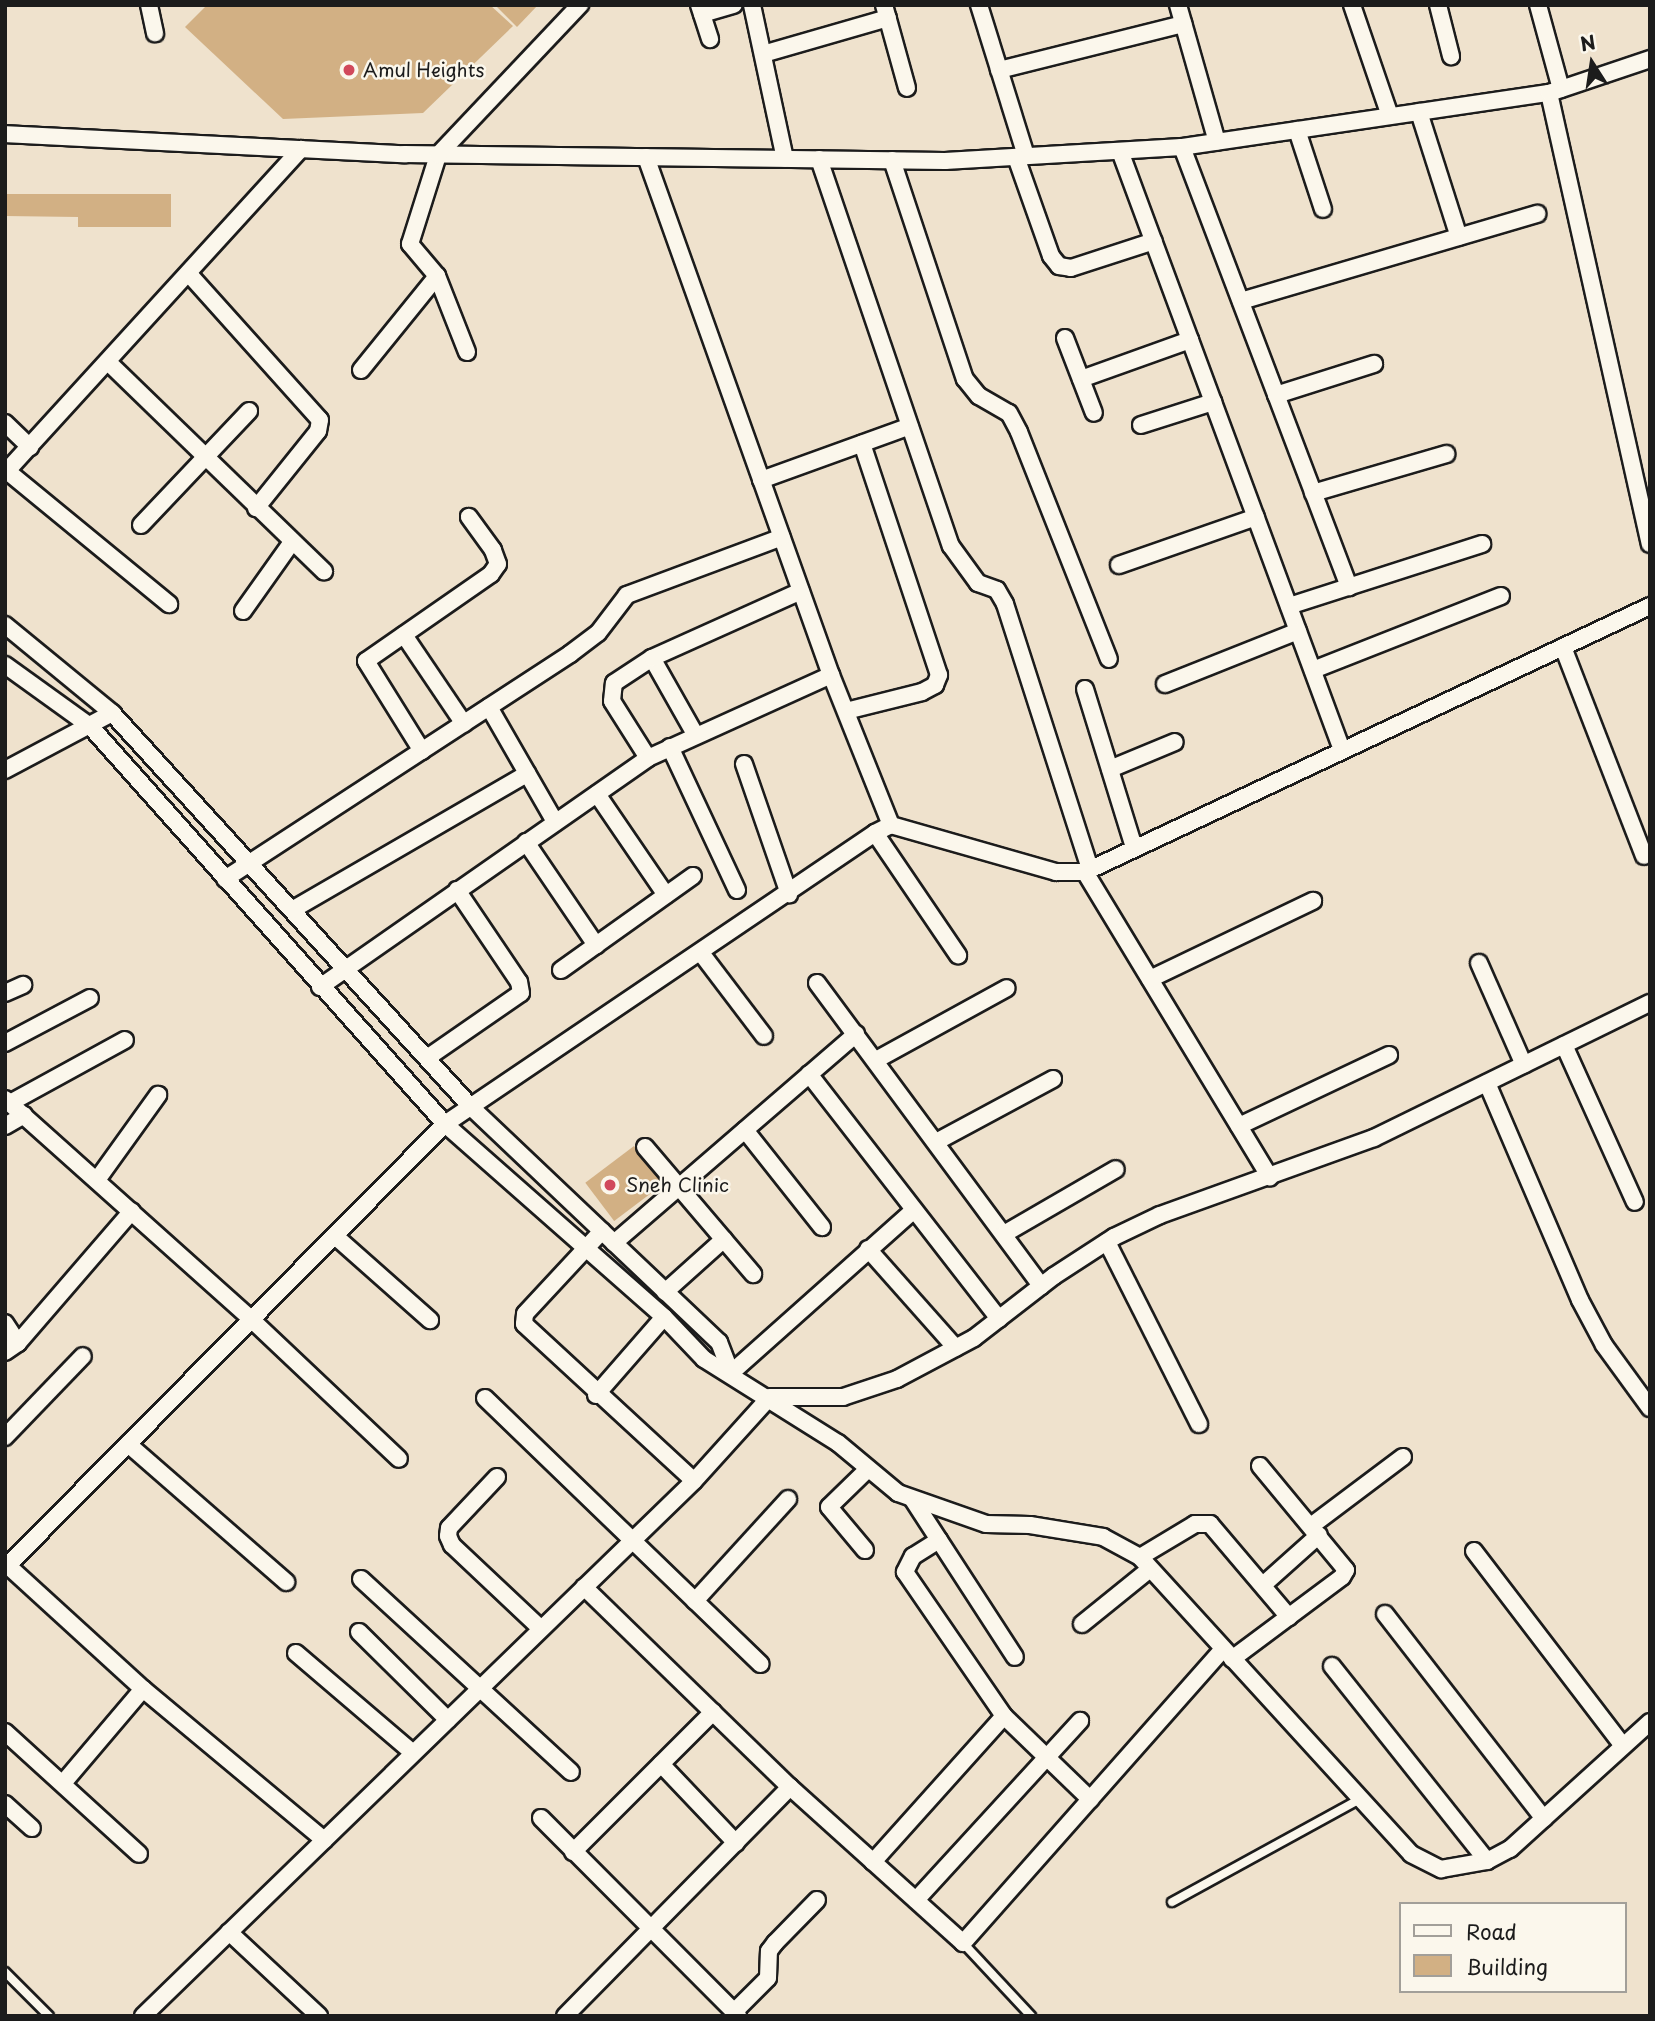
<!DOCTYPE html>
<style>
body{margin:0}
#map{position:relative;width:1655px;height:2021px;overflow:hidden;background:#efe2cd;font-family:"Playpen Sans",sans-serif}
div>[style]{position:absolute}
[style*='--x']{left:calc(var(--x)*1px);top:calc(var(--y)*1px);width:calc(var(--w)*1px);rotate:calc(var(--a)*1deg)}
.building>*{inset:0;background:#d2b084;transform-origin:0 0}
.roads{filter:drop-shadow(2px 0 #1c1c1c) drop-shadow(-2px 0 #1c1c1c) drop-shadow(0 2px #1c1c1c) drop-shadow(0 -2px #1c1c1c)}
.service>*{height:8px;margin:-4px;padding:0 4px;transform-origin:4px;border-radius:4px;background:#fbf7ec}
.minor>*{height:16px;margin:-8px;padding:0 8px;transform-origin:8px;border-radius:8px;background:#fbf7ec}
.dots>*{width:19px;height:19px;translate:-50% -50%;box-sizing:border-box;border:4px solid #fbf7ec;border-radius:50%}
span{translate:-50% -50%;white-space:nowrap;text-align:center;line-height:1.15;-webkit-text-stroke:5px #fbf7ec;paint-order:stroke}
.poi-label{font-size:19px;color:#1c1c1c}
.left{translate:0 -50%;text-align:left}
.frame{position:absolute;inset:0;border:7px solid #1c1c1c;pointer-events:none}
.legend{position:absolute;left:1399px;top:1902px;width:228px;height:91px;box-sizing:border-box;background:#fbf7ec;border:2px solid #a29f99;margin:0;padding:9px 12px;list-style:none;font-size:21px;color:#1c1c1c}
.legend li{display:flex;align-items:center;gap:14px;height:35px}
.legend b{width:35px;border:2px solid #a29f99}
.north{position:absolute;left:1557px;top:28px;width:70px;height:70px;-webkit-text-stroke:5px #fbf7ec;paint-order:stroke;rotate:348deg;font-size:19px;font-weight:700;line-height:28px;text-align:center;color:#1c1c1c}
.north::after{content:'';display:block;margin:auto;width:24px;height:32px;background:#1c1c1c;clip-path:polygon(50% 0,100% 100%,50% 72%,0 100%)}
</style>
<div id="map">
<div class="building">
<div style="clip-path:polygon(207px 5px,490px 5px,513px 26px,423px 113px,283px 119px,185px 27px)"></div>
<div style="clip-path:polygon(495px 5px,538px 5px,517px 27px)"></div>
<div style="clip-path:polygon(5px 194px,171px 194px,171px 227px,78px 227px,78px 217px,5px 216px)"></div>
<div style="left:634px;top:1146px;width:48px;height:61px;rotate:53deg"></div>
</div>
<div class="roads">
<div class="service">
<div style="--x:1172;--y:1902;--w:214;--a:-28.7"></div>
<div style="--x:963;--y:1943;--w:100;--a:47"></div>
<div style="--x:5;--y:1972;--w:62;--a:45"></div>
</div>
<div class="minor">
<div style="--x:149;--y:5;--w:29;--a:78"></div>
<div style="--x:699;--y:5;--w:36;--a:72"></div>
<div style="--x:752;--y:5;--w:157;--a:77.9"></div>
<div style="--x:884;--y:5;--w:86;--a:74.5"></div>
<div style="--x:979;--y:5;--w:158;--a:72.7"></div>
<div style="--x:1178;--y:5;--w:142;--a:74.1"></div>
<div style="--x:1352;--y:5;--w:117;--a:71.1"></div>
<div style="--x:1438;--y:5;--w:53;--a:75.7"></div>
<div style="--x:1538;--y:5;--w:87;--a:74.7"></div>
<div style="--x:702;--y:14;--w:33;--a:-16"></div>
<div style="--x:763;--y:54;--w:130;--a:-16.1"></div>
<div style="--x:999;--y:70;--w:190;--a:-14"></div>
<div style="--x:1549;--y:93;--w:462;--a:77.4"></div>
<div style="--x:1419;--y:112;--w:131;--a:72.3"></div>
<div style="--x:1297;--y:130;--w:83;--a:71.8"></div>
<div style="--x:5;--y:134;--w:400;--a:2.9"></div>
<div style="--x:404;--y:154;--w:541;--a:0.74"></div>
<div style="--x:945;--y:161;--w:237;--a:-3.4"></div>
<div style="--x:1182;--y:147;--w:371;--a:-8.4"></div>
<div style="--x:1549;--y:93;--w:107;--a:-18.6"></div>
<div style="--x:1182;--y:147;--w:471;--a:69.2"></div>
<div style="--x:1120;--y:151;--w:639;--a:69.66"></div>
<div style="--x:646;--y:157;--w:550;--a:70.35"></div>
<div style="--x:831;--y:675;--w:162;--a:68.2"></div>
<div style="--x:1016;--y:157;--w:105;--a:70.5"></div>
<div style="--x:1051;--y:256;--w:13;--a:51"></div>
<div style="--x:1059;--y:266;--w:12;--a:9"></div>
<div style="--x:1071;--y:268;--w:87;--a:-18"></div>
<div style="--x:819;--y:159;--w:409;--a:71.2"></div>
<div style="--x:951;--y:546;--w:46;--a:53.9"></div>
<div style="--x:978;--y:583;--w:20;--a:20"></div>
<div style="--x:997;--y:590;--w:16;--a:60"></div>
<div style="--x:1005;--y:604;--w:278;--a:72.2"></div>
<div style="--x:892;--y:160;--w:231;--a:71.6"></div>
<div style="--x:965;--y:379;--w:22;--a:51"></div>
<div style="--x:979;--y:396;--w:34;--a:30"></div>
<div style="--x:1009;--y:413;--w:21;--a:62"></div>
<div style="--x:1019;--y:432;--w:244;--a:68.4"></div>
<div style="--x:189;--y:274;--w:196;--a:48.1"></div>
<div style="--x:320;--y:420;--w:11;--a:100"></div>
<div style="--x:318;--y:431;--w:99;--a:128.8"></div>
<div style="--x:1241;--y:301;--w:309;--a:-16.4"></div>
<div style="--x:1065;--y:338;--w:80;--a:68.9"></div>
<div style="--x:467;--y:352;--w:82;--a:-111.5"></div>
<div style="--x:437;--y:276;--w:42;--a:-130.2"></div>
<div style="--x:410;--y:244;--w:93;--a:-72.5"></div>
<div style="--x:438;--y:155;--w:207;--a:-46.6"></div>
<div style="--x:108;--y:362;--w:301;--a:44.1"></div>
<div style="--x:361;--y:370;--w:121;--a:-51"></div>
<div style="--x:1081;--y:379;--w:116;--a:-19.7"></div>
<div style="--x:1276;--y:395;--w:103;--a:-17.6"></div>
<div style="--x:5;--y:423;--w:35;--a:44"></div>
<div style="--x:1141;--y:425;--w:76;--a:-17.7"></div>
<div style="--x:7;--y:471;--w:210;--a:39.4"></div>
<div style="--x:5;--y:473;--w:439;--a:-47.6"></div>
<div style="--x:761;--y:480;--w:158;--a:-19.9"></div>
<div style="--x:1313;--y:493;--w:139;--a:-16.3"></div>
<div style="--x:141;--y:525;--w:157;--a:-46.5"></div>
<div style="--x:1119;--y:565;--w:145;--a:-19.3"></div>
<div style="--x:1289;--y:606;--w:203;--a:-17.8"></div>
<div style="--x:243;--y:611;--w:85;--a:-54.6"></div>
<div style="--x:5;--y:625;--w:139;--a:39.4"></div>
<div style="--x:112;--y:713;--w:533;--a:47.66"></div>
<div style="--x:471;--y:1107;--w:342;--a:43.5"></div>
<div style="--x:719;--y:1342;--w:33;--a:69"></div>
<div style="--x:404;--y:635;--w:107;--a:56"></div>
<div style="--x:1563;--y:647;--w:224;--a:68.8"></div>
<div style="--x:652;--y:658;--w:87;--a:60.5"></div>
<div style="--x:5;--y:665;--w:105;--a:35.7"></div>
<div style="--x:90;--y:726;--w:533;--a:48.27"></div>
<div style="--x:445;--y:1124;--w:292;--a:41.4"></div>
<div style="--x:664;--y:1317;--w:58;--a:46.4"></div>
<div style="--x:704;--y:1359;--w:158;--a:32.1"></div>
<div style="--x:838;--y:1443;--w:78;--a:39.8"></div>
<div style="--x:898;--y:1493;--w:93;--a:19.4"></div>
<div style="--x:986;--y:1524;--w:44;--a:1.3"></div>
<div style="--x:1030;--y:1525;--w:74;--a:9.3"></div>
<div style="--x:1103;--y:1537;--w:42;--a:28.4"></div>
<div style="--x:1140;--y:1557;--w:402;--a:47.6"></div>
<div style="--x:1411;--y:1854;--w:34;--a:27"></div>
<div style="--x:1441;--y:1869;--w:47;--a:-9.9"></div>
<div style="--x:1487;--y:1861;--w:26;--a:-28"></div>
<div style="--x:1510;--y:1849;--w:189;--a:-42.2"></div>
<div style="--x:1313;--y:670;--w:202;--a:-21.5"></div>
<div style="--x:1165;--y:684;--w:143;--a:-21.7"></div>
<div style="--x:1085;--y:689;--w:165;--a:72.8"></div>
<div style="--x:489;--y:707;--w:133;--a:60.1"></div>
<div style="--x:846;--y:711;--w:78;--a:-14"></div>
<div style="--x:922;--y:692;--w:15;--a:-28"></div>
<div style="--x:935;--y:685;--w:11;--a:-68"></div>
<div style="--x:939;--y:675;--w:244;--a:-108.4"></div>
<div style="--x:670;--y:747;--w:158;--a:64.9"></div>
<div style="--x:422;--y:751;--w:106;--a:-121.9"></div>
<div style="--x:366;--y:661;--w:152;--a:-34.8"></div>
<div style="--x:491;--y:574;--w:12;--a:-55"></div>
<div style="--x:498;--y:564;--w:15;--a:-110"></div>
<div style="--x:493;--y:550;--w:41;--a:-126"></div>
<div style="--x:648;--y:758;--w:67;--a:-122.3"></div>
<div style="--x:612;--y:701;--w:18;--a:-84"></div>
<div style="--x:614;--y:683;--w:45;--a:-33.3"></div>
<div style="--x:652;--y:658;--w:163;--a:-24.2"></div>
<div style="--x:744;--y:764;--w:138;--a:70.9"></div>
<div style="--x:1110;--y:769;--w:70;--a:-22.6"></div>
<div style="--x:5;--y:770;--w:121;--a:-28"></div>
<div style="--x:597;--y:794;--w:122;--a:55.7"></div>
<div style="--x:875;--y:833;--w:148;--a:55.8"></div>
<div style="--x:526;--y:842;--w:125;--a:55.8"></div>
<div style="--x:1085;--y:872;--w:357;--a:58.8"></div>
<div style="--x:225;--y:879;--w:412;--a:-33.1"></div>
<div style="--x:570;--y:654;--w:35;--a:-37"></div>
<div style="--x:598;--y:633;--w:48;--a:-52.7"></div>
<div style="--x:627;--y:595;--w:165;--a:-20.5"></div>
<div style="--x:292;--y:910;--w:272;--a:-30.1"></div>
<div style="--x:701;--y:953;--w:104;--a:52.8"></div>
<div style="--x:1479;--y:963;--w:111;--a:66.2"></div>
<div style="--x:561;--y:970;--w:162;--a:-35.5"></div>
<div style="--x:1150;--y:979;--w:181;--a:-25.6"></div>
<div style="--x:817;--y:983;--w:377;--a:53.5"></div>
<div style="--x:320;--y:987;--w:400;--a:-34.9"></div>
<div style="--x:648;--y:758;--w:201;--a:-24.4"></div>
<div style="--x:5;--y:993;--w:20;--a:-24"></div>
<div style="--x:5;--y:1043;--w:96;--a:-27.9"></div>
<div style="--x:1564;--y:1045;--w:172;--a:65.7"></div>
<div style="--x:427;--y:1058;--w:114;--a:-34.7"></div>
<div style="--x:521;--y:993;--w:11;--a:-100"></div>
<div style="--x:519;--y:982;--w:111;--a:-124"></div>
<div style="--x:876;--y:1060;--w:149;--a:-28.8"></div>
<div style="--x:809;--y:1074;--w:310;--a:52.2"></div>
<div style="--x:1487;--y:1083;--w:236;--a:66.8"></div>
<div style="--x:1580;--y:1300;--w:51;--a:61.9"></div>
<div style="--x:1604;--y:1345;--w:78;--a:53.9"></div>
<div style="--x:5;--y:1099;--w:331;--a:41.8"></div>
<div style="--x:252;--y:1320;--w:202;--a:43.4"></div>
<div style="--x:10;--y:1103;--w:131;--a:-28.7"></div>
<div style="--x:5;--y:1126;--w:22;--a:-30"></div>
<div style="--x:1239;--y:1126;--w:166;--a:-25.3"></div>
<div style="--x:745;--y:1130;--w:124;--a:51.6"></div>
<div style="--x:936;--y:1142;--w:133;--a:-28.3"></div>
<div style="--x:645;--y:1147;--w:167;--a:49.6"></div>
<div style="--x:97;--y:1180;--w:105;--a:-54.3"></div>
<div style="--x:602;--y:1231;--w:113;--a:132.9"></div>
<div style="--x:525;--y:1314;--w:10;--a:96"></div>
<div style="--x:524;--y:1324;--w:231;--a:42.7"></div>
<div style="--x:1004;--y:1234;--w:129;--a:-30.1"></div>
<div style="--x:335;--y:1236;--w:127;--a:41.5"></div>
<div style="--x:1107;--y:1242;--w:204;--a:63.2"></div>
<div style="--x:614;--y:1243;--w:320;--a:-40.8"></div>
<div style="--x:868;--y:1249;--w:132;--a:48.4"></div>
<div style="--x:665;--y:1292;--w:79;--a:-41.9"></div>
<div style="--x:5;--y:1323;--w:24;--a:57"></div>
<div style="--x:5;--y:1352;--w:16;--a:-35"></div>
<div style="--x:18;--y:1343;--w:174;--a:-49.2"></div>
<div style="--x:731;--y:1373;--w:245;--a:-41.7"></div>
<div style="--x:596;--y:1395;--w:103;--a:-48.9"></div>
<div style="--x:485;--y:1398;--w:383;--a:44"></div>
<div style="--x:5;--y:1437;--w:112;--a:-46.1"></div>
<div style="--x:128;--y:1444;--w:210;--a:41.1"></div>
<div style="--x:497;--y:1477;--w:70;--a:133.3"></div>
<div style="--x:449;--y:1528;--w:8;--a:97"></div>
<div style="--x:448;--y:1536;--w:10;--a:66"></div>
<div style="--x:452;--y:1545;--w:122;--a:43.3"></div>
<div style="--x:913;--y:1500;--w:187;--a:57"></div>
<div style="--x:1311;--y:1526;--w:115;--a:-36.9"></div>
<div style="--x:939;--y:1540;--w:31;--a:148"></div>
<div style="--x:913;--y:1556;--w:18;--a:117"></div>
<div style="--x:905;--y:1572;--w:175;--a:55.5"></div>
<div style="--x:1004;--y:1716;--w:120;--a:44"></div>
<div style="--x:865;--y:1550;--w:56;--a:-129.9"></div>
<div style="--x:829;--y:1507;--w:53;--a:-44.2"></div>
<div style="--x:1474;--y:1551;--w:245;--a:52.6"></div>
<div style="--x:1140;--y:1557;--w:64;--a:-31"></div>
<div style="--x:1195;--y:1524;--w:15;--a:0"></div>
<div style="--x:1210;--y:1524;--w:122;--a:49.7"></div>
<div style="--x:5;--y:1563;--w:187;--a:42.4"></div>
<div style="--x:143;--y:1689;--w:236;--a:39.8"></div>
<div style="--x:8;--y:1565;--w:621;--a:-45.26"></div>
<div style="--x:445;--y:1124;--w:519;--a:-34.09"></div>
<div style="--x:875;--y:833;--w:18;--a:-27"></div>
<div style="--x:891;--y:825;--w:172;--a:15.9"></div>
<div style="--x:1056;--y:872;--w:29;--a:0"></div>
<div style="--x:1085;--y:872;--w:624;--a:-25.21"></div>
<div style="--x:361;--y:1579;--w:285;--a:42.6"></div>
<div style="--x:1263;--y:1585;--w:75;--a:-41.8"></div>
<div style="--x:584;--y:1587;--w:287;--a:44.2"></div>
<div style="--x:790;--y:1787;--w:233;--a:42"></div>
<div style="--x:963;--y:1943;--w:392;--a:-48.5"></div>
<div style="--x:695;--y:1601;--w:138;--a:-47.6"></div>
<div style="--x:1385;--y:1614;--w:259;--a:52.2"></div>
<div style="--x:1082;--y:1624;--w:87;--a:-39"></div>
<div style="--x:359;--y:1632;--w:125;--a:44.7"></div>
<div style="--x:296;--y:1653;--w:154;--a:40.5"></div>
<div style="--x:1232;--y:1659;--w:137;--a:-36.7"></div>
<div style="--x:1342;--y:1577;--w:8;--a:-60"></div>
<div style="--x:1346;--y:1570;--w:135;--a:-129.6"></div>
<div style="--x:1332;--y:1666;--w:249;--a:51.5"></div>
<div style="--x:5;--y:1732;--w:181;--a:42.3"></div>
<div style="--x:661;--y:1764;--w:109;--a:46.5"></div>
<div style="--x:64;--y:1782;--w:122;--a:-49.7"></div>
<div style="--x:5;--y:1804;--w:36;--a:42"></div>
<div style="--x:541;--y:1818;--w:279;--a:45.1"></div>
<div style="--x:573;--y:1852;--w:198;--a:-45"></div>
<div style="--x:873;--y:1862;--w:196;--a:-48.1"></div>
<div style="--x:916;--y:1900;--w:243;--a:-47.5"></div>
<div style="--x:229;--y:1932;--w:123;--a:43"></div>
<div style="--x:734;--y:2012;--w:48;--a:-45"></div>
<div style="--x:768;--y:1978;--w:27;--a:-88"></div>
<div style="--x:769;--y:1951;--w:10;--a:-53"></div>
<div style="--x:775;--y:1943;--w:60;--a:-45.7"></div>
<div style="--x:143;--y:2016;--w:768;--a:-44.16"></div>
<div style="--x:694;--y:1481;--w:113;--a:-47.9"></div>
<div style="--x:770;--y:1397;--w:73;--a:0"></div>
<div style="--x:843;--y:1397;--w:57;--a:-18.4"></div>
<div style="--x:897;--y:1379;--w:87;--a:-28"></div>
<div style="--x:974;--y:1338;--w:101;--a:-37.8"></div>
<div style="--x:1054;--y:1276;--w:72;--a:-33"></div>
<div style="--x:1114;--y:1237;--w:51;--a:-25.6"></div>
<div style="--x:1160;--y:1215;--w:227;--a:-19.8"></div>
<div style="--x:1374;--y:1138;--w:307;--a:-26.1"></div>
<div style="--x:565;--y:2016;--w:321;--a:-45.5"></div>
</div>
</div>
<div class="dots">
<div style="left:349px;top:70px;background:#d1495b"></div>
<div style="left:610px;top:1185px;background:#d1495b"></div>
</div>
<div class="poi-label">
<span class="left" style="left:363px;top:70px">Amul Heights</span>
<span class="left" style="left:626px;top:1185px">Sneh Clinic</span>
</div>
<div class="frame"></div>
<ul class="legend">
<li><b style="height:9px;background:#fbf7ec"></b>Road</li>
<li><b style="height:19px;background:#d2b084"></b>Building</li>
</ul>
<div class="north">N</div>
</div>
